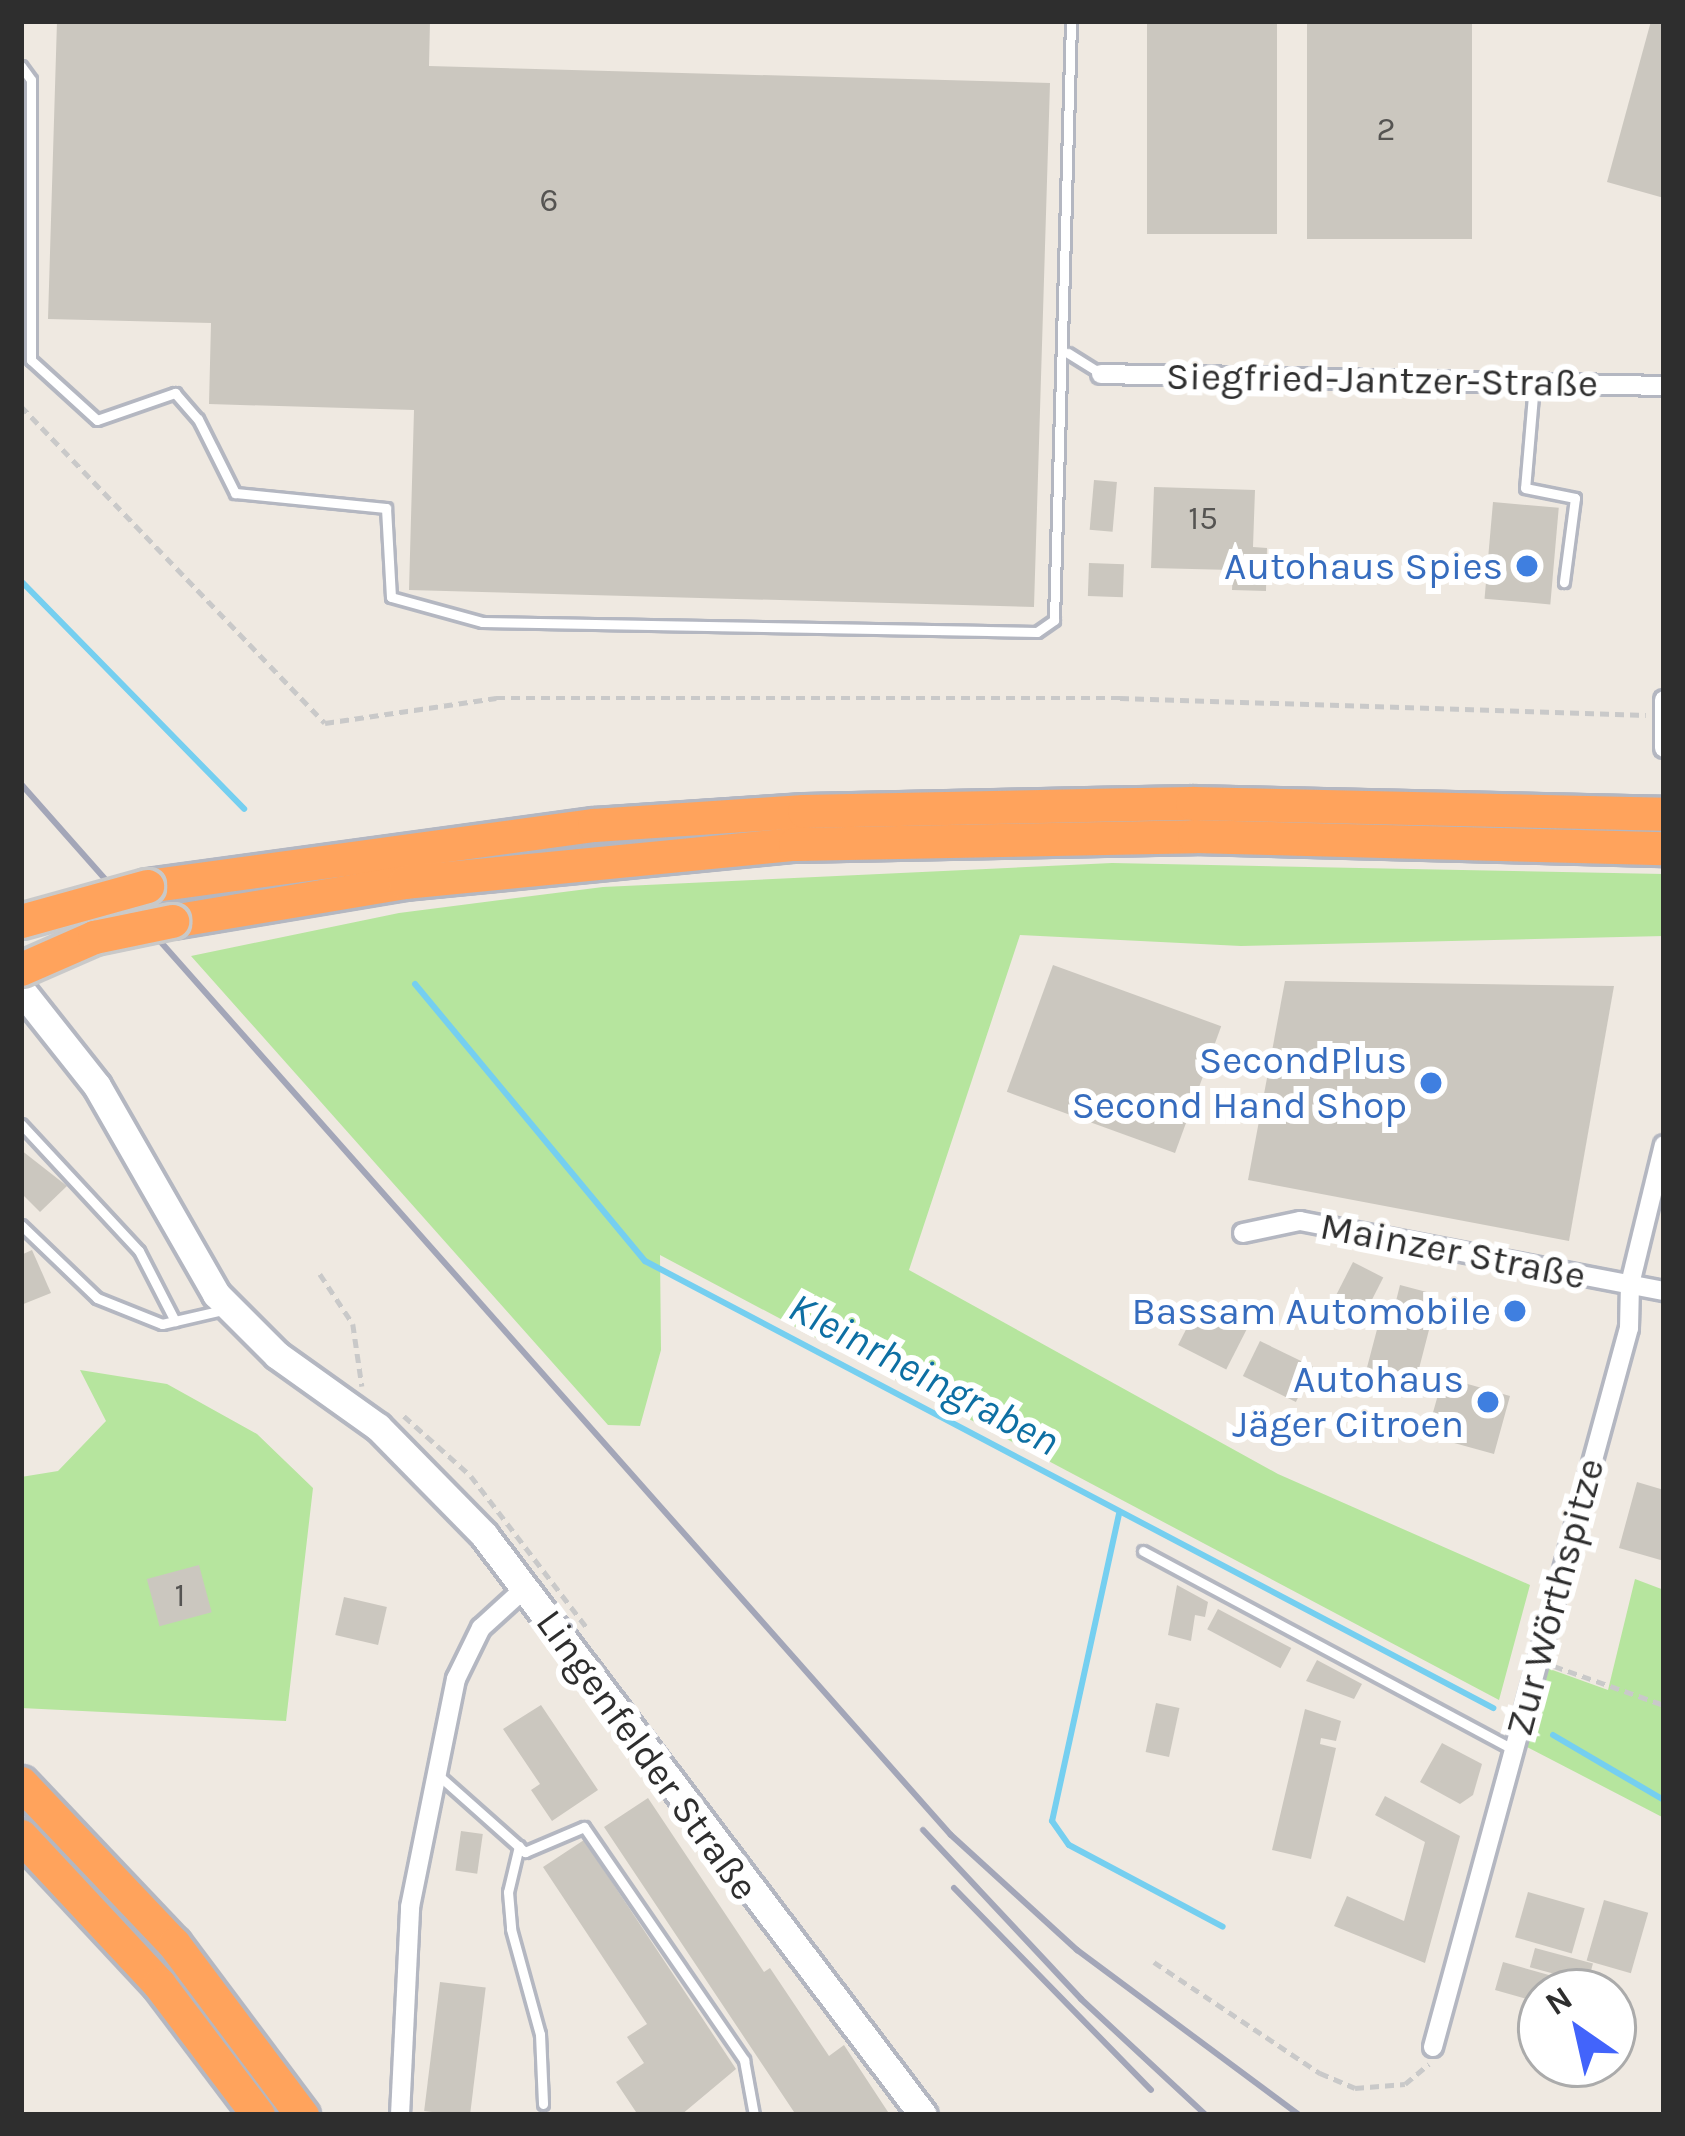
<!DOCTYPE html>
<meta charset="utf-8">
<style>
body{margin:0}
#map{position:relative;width:1685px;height:2136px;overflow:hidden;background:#efe9e1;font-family:Karla,sans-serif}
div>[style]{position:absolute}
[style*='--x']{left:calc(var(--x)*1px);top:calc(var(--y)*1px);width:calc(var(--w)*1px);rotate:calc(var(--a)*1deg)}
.green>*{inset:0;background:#b6e59e}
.stream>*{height:6px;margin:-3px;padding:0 3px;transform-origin:3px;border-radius:3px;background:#75cff0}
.building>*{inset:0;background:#cbc7bf;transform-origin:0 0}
.path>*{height:4.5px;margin-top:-2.25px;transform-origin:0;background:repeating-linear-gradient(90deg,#c9c9c9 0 9px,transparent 0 15px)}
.roads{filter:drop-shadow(3px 0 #b4b7c1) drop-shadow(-3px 0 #b4b7c1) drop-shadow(0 3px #b4b7c1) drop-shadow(0 -3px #b4b7c1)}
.lane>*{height:9px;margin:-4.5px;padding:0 4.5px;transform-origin:4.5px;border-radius:4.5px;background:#fff}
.street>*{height:18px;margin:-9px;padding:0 9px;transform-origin:9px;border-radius:9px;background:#fff}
.secondary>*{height:27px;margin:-13.5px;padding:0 13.5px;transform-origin:13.5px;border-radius:13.5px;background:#fff}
.highway>*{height:33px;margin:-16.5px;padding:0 16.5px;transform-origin:16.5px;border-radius:16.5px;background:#ffa35c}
.rail>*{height:6px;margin:-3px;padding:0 3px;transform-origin:3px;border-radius:3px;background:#a3a6b8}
.bridges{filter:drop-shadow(3px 0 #c9c9c9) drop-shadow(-3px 0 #c9c9c9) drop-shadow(0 3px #c9c9c9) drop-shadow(0 -3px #c9c9c9)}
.highway-bridge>*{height:33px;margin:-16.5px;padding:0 16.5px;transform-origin:16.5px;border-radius:16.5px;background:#ffa35c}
.dots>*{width:33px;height:33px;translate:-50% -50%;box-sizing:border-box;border:6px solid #fff;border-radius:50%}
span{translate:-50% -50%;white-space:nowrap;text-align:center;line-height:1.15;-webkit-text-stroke:12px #fff;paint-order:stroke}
.number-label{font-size:33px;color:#555452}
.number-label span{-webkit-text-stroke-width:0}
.street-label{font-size:39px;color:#2e2e2e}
.shop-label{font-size:39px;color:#366cbe}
.right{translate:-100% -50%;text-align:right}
.water-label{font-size:42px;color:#0d6fa3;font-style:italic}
.frame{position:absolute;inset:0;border:24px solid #2e2e2e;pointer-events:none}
.north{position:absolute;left:1517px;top:1968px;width:120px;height:120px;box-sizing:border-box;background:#fff;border:3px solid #ababab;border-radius:50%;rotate:326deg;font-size:33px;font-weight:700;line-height:48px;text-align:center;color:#2e2e2e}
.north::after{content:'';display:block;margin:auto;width:42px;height:54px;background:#4264fb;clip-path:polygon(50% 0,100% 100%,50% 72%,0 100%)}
</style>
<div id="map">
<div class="green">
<div style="clip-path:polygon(1112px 863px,1664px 874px,1664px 936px,1241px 946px,1020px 935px,909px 1270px,1278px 1474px,1530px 1585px,1499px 1700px,660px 1255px,661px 1350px,640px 1426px,608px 1425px,191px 956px,399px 913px,603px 887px)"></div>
<div style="clip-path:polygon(80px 1370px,167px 1384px,257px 1434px,313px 1488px,286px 1721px,21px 1708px,21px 1477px,58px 1471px,106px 1421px)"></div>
<div style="clip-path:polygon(1635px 1579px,1664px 1590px,1664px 1818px,1527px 1747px,1547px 1668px,1608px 1690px)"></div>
</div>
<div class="stream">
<div style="--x:21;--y:581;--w:319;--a:45.6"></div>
<div style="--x:415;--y:984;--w:360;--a:50.3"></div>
<div style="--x:645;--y:1261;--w:959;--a:27.79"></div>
<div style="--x:1119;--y:1514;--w:314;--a:102.3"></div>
<div style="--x:1052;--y:1821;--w:29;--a:55"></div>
<div style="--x:1069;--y:1845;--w:174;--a:28"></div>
<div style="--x:1553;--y:1735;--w:129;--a:30.4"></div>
</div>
<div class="building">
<div style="clip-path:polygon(57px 21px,430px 21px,429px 66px,1050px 83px,1034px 607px,409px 590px,414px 410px,209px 404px,211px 323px,48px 319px)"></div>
<div style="left:1147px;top:21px;width:130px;height:213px"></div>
<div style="left:1307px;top:21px;width:165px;height:218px"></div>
<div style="clip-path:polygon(1651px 21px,1664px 21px,1664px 198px,1607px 182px)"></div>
<div style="left:1094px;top:480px;width:23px;height:50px;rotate:5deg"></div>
<div style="clip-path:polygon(1154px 487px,1255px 490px,1253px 547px,1267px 548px,1266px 591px,1232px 590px,1233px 570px,1151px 568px)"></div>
<div style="left:1493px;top:502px;width:66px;height:97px;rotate:5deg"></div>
<div style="left:1089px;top:563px;width:35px;height:33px;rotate:2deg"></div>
<div style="left:1053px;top:965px;width:179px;height:135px;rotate:20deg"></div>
<div style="clip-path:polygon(1285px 981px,1614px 986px,1569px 1241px,1248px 1180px)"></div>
<div style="clip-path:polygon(21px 1150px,67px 1186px,40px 1212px,21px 1193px)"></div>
<div style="clip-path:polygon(32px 1250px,51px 1293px,21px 1305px,21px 1255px)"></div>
<div style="left:1353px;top:1262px;width:34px;height:58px;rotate:27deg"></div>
<div style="clip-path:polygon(1400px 1285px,1438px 1295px,1414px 1388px,1365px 1375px,1380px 1318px,1391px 1321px)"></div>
<div style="left:1199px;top:1304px;width:54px;height:46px;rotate:27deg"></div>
<div style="left:1260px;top:1341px;width:59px;height:39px;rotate:26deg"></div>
<div style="clip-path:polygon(1443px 1377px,1510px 1396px,1494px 1454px,1436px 1438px,1441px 1418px,1432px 1416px)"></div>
<div style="clip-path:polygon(1637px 1482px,1664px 1490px,1664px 1561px,1619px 1548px)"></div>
<div style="left:199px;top:1565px;width:49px;height:54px;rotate:75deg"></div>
<div style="clip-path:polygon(1177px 1585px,1208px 1602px,1205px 1617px,1195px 1615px,1191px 1641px,1168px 1635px)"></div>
<div style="left:344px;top:1597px;width:44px;height:39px;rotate:13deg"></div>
<div style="left:1218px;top:1609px;width:83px;height:23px;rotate:28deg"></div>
<div style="clip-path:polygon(1317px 1660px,1362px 1684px,1354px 1699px,1306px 1681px)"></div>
<div style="left:1156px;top:1703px;width:24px;height:50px;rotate:12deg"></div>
<div style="clip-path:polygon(541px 1705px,598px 1790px,552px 1821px,531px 1790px,540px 1784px,503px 1729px)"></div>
<div style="clip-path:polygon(1305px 1709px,1341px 1721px,1336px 1741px,1321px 1738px,1320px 1744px,1336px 1748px,1311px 1859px,1272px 1850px)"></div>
<div style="clip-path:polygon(1442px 1743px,1482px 1764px,1473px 1795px,1460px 1804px,1420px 1782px)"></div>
<div style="clip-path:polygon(1385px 1796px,1460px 1836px,1425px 1963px,1334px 1926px,1347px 1896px,1404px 1921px,1425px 1842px,1375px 1815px)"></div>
<div style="clip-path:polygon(648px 1798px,764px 1972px,770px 1968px,829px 2056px,844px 2045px,890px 2115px,796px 2115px,604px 1827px)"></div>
<div style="left:461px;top:1831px;width:22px;height:40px;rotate:8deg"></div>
<div style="clip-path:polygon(584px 1840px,736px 2069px,681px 2115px,638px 2115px,616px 2082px,644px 2063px,627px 2037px,647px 2024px,543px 1867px)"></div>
<div style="left:1528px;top:1892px;width:59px;height:47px;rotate:16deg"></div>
<div style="left:1604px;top:1900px;width:46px;height:63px;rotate:16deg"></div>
<div style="left:1535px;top:1948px;width:60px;height:20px;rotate:15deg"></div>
<div style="clip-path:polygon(1503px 1962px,1563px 1979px,1559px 1992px,1541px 1992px,1541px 2003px,1495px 1990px)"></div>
<div style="left:440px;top:1982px;width:46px;height:130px;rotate:7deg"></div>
</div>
<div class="path">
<div style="--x:21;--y:406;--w:439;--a:46.2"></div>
<div style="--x:325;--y:723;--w:173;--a:-8.3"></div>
<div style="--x:496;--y:698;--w:624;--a:0"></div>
<div style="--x:1120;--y:698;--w:526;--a:1.85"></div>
<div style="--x:320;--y:1274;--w:60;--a:56.6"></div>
<div style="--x:353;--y:1324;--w:63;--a:81.7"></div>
<div style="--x:404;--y:1416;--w:90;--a:41.8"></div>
<div style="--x:471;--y:1476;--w:193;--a:52.6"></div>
<div style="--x:1554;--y:1666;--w:117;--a:19.5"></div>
<div style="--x:1154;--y:1962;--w:200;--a:33.8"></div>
<div style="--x:1320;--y:2073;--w:38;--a:23"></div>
<div style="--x:1355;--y:2088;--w:50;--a:-4.6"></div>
<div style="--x:1405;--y:2084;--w:31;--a:-40"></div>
</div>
<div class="roads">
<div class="lane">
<div style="--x:21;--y:66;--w:17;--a:54"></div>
<div style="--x:31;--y:80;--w:280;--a:90"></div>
<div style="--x:31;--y:360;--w:89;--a:42.3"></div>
<div style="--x:97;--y:420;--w:83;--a:-19.1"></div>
<div style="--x:175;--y:393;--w:35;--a:49"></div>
<div style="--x:198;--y:419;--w:83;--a:63.4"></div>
<div style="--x:235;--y:493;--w:152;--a:5.7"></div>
<div style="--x:386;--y:508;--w:89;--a:86.8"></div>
<div style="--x:391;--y:597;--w:94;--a:15.4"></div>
<div style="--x:482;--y:622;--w:555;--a:1.03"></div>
<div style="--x:1037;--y:632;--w:21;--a:-35"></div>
<div style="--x:1054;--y:620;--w:599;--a:-88.37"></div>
<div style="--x:1068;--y:353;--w:39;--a:32"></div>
<div style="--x:1534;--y:384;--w:104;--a:94.9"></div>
<div style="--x:1525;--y:488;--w:51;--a:11.3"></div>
<div style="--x:1575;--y:498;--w:85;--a:97.5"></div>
<div style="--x:21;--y:1124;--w:173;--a:47.1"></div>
<div style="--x:139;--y:1251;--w:79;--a:62.8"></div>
<div style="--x:21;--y:1225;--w:105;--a:43.8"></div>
<div style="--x:97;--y:1298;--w:70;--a:21.8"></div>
<div style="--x:162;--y:1324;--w:63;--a:-12.9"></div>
<div style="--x:1143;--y:1551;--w:421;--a:28.2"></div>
<div style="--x:437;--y:1774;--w:118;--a:41.6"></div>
<div style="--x:525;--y:1852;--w:64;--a:-23"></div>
<div style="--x:584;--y:1827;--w:283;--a:55.5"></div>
<div style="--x:744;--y:2060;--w:56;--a:79.7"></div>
<div style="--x:519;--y:1846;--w:47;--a:103.4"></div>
<div style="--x:508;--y:1892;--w:37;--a:85"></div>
<div style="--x:511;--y:1929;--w:109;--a:74.6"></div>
<div style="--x:540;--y:2034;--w:70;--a:87.5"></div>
</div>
<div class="street">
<div style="--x:1101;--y:374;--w:563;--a:1.22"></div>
<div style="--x:1664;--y:700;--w:48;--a:90"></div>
<div style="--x:1243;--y:1233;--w:58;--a:-11.9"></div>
<div style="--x:1300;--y:1221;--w:371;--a:10.9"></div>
<div style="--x:1433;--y:2047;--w:745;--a:-74.75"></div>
<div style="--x:1629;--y:1328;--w:44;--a:-88.7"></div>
<div style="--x:1630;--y:1284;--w:143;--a:-76.3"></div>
<div style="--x:400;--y:2115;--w:208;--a:-87.2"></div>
<div style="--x:410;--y:1907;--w:233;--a:-78.6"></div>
<div style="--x:456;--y:1679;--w:57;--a:-63.9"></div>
<div style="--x:481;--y:1628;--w:59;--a:-42.3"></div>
</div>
<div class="secondary">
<div style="--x:21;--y:990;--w:122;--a:51.6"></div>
<div style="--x:97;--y:1086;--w:240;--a:60.2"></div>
<div style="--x:216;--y:1294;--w:86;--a:45"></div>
<div style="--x:277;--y:1355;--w:124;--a:35.5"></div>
<div style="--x:378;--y:1427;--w:151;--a:45.5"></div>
<div style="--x:484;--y:1535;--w:727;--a:52.88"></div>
</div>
<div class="highway">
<div style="--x:147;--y:886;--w:451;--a:-7.8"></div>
<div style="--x:594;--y:825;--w:210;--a:-3.8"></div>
<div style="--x:804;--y:811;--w:388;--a:-1.2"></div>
<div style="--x:1192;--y:803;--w:472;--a:1.3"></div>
<div style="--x:172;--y:921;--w:236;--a:-9.5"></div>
<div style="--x:405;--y:882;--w:392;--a:-5.6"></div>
<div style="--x:795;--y:844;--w:399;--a:-1.1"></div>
<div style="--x:1194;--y:836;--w:470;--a:1.5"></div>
<div style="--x:21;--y:1783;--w:222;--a:46.5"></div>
<div style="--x:174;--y:1944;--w:214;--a:53.2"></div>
<div style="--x:21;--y:1836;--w:202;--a:47"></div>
<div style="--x:159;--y:1984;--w:164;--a:52.9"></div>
</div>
</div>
<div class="rail">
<div style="--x:21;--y:784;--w:1403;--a:48.5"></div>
<div style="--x:951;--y:1835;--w:171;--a:42.4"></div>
<div style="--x:1077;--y:1950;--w:277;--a:36.6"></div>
<div style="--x:923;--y:1830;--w:231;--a:46.9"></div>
<div style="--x:1081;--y:1999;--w:171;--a:42.9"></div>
<div style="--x:954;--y:1888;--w:282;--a:45.7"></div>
</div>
<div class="bridges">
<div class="highway-bridge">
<div style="--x:21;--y:921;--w:131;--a:-15.5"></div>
<div style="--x:21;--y:969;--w:80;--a:-23.7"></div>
<div style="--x:94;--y:937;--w:80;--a:-11.6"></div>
</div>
</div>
<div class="dots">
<div style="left:1527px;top:566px;background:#3f7fe0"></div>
<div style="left:1431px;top:1083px;background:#3f7fe0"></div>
<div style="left:1515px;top:1311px;background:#3f7fe0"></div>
<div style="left:1488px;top:1402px;background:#3f7fe0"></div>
</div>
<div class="number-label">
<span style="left:1386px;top:130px">2</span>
<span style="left:549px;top:201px">6</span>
<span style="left:1203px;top:519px">15</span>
<span style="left:180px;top:1596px">1</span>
</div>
<div class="street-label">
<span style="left:1382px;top:380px;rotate:1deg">Siegfried-Jantzer-Straße</span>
<span style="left:1453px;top:1251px;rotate:11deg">Mainzer Straße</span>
<span style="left:1555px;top:1597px;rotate:-75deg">Zur Wörthspitze</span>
<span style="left:647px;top:1755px;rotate:54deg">Lingenfelder Straße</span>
</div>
<div class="shop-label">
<span class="right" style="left:1503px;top:566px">Autohaus Spies</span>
<span class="right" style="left:1407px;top:1083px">SecondPlus<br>Second Hand Shop</span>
<span class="right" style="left:1491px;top:1311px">Bassam Automobile</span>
<span class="right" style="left:1464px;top:1402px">Autohaus<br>Jäger Citroen</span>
</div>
<div class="water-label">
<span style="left:924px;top:1374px;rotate:28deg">Kleinrheingraben</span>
</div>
<div class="frame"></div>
<div class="north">N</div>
</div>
